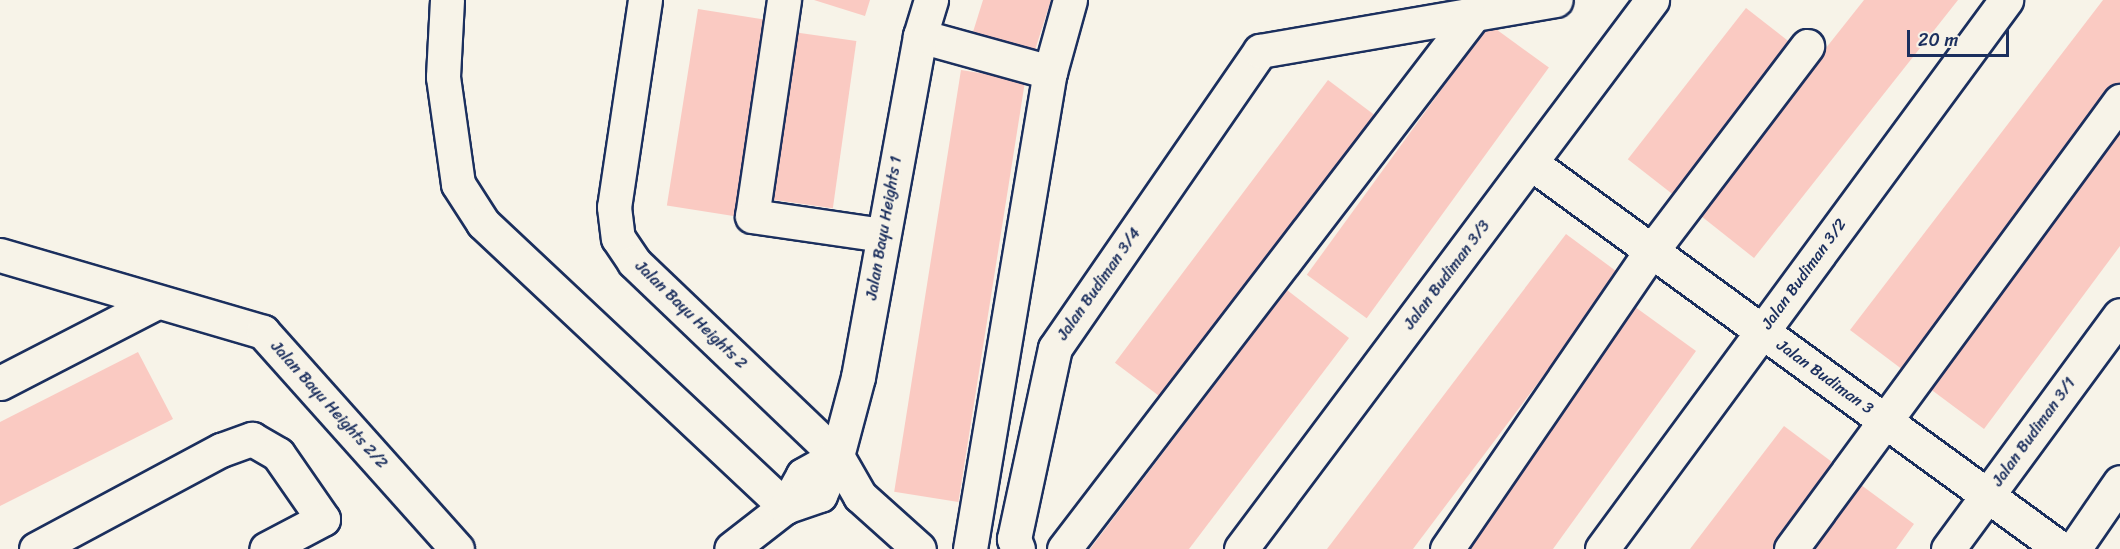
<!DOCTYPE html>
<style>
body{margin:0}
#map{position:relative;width:2120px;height:549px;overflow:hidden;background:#f7f3e8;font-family:Sriracha,sans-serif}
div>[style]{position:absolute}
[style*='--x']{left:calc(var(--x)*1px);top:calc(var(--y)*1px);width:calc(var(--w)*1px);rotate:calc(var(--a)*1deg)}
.building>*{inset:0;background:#facac2;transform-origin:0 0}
.roads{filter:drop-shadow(2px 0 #1b2f5e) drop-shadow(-2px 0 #1b2f5e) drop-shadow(0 2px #1b2f5e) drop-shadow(0 -2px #1b2f5e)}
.minor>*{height:33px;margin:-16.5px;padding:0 16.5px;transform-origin:16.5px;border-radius:16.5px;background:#f7f3e8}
span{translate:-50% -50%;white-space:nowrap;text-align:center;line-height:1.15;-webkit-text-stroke:6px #f7f3e8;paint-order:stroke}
.street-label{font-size:16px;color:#1b2f5e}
.scale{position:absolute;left:1907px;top:30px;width:102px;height:27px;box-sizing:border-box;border:3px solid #1b2f5e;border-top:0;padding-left:8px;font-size:18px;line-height:21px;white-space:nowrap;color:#1b2f5e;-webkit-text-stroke:4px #f7f3e8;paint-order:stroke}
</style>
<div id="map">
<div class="building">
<div style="clip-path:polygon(814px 0,870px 0,865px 16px)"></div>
<div style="clip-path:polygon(983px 0,1051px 0,1035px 50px,973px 32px)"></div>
<div style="clip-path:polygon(1864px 0,1958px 0,1754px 258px,1696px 212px)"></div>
<div style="clip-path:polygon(2103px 0,2120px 0,2120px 87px,1903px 370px,1850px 330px)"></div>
<div style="left:1746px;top:8px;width:61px;height:192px;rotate:38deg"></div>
<div style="left:698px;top:9px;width:69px;height:199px;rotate:9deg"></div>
<div style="left:1489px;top:24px;width:74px;height:310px;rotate:36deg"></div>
<div style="left:793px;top:32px;width:64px;height:169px;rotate:8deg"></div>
<div style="left:961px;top:70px;width:65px;height:427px;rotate:9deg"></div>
<div style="left:1328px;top:80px;width:72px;height:354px;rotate:37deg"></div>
<div style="clip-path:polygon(2120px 131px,2120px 246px,1984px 429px,1929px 388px)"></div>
<div style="clip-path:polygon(1566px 234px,1620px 274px,1413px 549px,1327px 549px)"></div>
<div style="clip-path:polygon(1287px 290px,1349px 338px,1189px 549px,1090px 549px)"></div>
<div style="clip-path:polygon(1631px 304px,1696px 351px,1553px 549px,1453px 549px)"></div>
<div style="clip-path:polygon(138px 352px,173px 419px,0 506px,0 422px)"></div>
<div style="clip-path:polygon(1784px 426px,1844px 471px,1785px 549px,1690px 549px)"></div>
<div style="clip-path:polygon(1857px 482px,1914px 524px,1896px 549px,1807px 549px)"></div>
</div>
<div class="roads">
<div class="minor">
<div style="--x:447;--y:0;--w:77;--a:93"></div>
<div style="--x:443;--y:77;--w:108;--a:82"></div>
<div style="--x:458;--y:184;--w:46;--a:57.3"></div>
<div style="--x:483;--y:223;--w:415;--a:43.2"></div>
<div style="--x:785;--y:507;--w:68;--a:142.1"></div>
<div style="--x:645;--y:0;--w:209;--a:98.5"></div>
<div style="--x:614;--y:207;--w:31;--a:83"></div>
<div style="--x:618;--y:238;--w:29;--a:56"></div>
<div style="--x:634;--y:262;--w:281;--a:43.7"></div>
<div style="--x:837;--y:456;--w:46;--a:60.1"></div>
<div style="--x:860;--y:496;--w:79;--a:41.9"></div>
<div style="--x:784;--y:0;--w:218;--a:98.4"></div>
<div style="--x:752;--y:216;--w:131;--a:8.3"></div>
<div style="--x:920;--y:36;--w:135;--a:15.5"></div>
<div style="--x:1531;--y:163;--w:656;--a:36.07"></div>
<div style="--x:0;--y:255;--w:274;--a:16.3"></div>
<div style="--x:263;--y:332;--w:291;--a:48.2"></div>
<div style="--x:0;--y:383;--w:177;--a:-27.3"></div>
<div style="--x:837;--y:456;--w:39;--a:151"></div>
<div style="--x:803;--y:475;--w:37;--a:119"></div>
<div style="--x:785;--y:507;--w:37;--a:-19"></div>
<div style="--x:820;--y:495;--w:43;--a:-66.4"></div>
<div style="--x:837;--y:456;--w:82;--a:-75.1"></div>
<div style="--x:858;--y:377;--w:347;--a:-79.7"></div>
<div style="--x:920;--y:36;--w:38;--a:-73"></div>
<div style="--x:36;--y:549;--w:210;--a:-28.2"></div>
<div style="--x:221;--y:450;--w:33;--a:-20"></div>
<div style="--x:252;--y:439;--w:30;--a:30"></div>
<div style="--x:278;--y:454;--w:79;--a:55.3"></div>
<div style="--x:323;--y:519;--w:64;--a:152.2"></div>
<div style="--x:970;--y:549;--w:484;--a:-80.5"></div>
<div style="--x:1050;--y:72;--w:75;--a:-74.5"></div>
<div style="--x:1018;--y:549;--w:11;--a:-112"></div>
<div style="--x:1014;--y:539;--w:195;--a:-77.9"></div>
<div style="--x:1055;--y:348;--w:361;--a:-55.4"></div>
<div style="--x:1260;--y:51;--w:300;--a:-9.8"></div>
<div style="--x:1064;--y:549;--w:669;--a:-52.53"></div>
<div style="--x:1241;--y:549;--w:686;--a:-53.18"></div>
<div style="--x:1447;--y:549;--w:359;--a:-55.6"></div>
<div style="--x:1650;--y:253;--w:260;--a:-52.8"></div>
<div style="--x:1602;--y:549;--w:682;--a:-53.65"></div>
<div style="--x:1791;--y:549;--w:556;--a:-53.71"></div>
<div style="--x:1948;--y:549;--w:290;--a:-53.7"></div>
<div style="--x:2074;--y:549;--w:81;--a:-55.5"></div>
</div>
</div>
<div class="street-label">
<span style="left:884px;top:228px;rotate:-80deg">Jalan Bayu Heights 1</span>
<span style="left:1804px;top:274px;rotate:-54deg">Jalan Budiman 3/2</span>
<span style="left:1447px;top:275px;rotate:-53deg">Jalan Budiman 3/3</span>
<span style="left:1099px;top:284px;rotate:-55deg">Jalan Budiman 3/4</span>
<span style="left:691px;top:315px;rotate:44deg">Jalan Bayu Heights 2</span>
<span style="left:1825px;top:377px;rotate:36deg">Jalan Budiman 3</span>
<span style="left:329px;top:405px;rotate:48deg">Jalan Bayu Heights 2/2</span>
<span style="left:2034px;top:432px;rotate:-54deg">Jalan Budiman 3/1</span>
</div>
<div class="scale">20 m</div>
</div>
